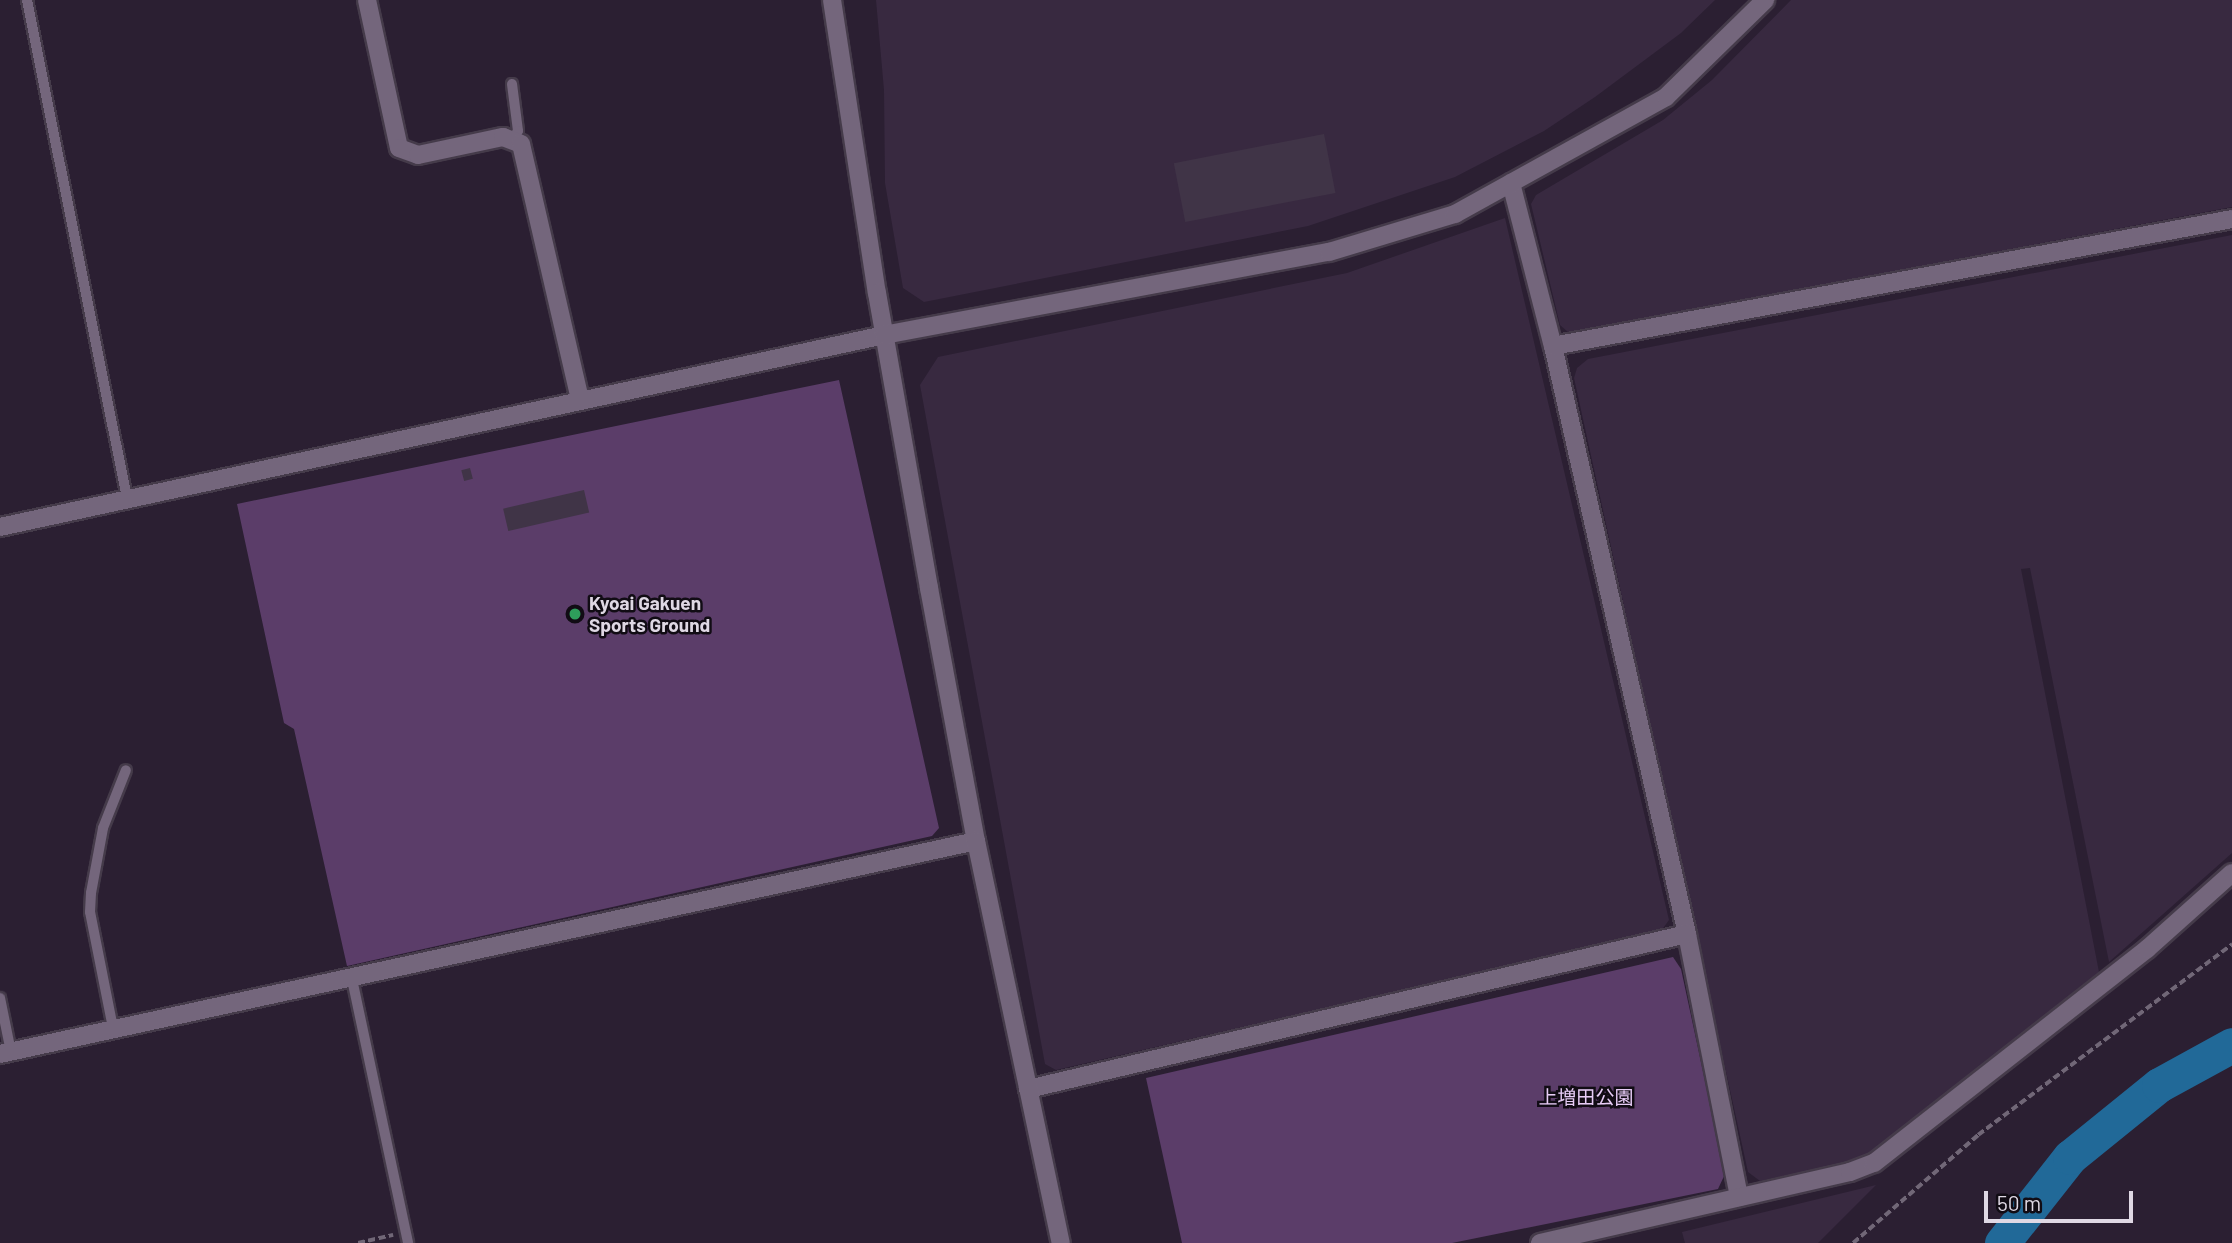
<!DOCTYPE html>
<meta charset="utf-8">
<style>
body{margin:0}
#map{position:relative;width:2232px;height:1243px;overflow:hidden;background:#2b1f32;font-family:Barlow,"Noto Sans JP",sans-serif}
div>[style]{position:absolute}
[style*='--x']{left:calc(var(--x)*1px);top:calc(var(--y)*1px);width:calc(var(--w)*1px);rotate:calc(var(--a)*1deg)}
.built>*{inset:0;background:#382940}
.green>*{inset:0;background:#5b3d69}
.river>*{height:35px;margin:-17.5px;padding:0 17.5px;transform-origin:17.5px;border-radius:17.5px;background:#216998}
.building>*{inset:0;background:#403447;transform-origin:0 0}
.path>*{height:3.5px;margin-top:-1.75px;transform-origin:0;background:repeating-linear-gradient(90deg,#716777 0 7px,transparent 0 10.5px)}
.roads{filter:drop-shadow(2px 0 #453b4a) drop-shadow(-2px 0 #453b4a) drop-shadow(0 2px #453b4a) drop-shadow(0 -2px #453b4a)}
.service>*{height:10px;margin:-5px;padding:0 5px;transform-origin:5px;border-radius:5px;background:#74667c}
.minor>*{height:18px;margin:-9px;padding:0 9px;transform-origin:9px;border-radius:9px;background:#74667c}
.tertiary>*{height:18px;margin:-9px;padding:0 9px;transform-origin:9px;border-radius:9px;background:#74667c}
.dots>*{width:19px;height:19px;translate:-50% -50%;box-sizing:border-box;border:4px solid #110c14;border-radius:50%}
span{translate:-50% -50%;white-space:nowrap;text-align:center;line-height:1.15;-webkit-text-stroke:5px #110c14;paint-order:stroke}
.poi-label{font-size:19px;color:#dfd8e4;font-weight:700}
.left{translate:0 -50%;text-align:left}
.park-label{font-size:19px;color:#e7ccf6}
.scale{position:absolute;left:1984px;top:1191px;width:149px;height:32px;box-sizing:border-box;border:4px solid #dfd8e4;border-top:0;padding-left:9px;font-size:21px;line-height:24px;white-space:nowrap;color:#dfd8e4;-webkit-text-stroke:5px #110c14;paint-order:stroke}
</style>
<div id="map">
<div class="built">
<div style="clip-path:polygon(876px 0,1715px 0,1681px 33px,1595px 97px,1544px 131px,1455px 177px,1308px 226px,924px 302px,903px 288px,885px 183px,884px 90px)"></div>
<div style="clip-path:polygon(1791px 0,2232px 0,2232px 207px,1569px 333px,1560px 325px,1531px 204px,1536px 195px,1663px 120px,1712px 80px)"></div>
<div style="clip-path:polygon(1505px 218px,1669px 920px,1661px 931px,1056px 1070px,1045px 1064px,920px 385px,938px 357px,1347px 273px)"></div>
<div style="clip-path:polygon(2232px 235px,2232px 853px,2109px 962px,2030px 568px,2021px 569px,2099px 972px,1872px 1152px,1848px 1162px,1760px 1181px,1748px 1172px,1574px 378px,1577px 368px,1588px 359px)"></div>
<div style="clip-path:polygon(1876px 1185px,1818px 1243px,1685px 1243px,1682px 1232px)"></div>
</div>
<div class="green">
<div style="clip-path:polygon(839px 380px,939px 828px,932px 836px,347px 966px,294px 729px,284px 723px,237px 504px)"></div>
<div style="clip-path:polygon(1673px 957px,1681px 969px,1725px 1174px,1718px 1189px,1452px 1243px,1182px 1243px,1146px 1078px)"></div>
</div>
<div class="river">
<div style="--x:2002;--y:1243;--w:110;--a:-51.7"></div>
<div style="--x:2070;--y:1157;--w:114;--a:-39"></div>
<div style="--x:2159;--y:1085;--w:83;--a:-28.7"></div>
</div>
<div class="building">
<div style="left:1324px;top:134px;width:60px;height:153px;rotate:79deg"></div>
<div style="left:470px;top:468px;width:11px;height:9px;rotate:75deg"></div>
<div style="left:584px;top:490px;width:23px;height:83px;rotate:77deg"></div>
</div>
<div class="path">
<div style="--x:358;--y:1243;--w:36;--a:-13"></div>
<div style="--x:1853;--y:1243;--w:165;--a:-40.8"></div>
<div style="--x:1978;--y:1135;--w:318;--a:-36.9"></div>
</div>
<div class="roads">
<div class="service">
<div style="--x:27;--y:0;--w:508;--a:78.65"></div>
<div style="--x:512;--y:84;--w:47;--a:82.7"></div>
<div style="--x:518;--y:131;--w:7;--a:124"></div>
<div style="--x:352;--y:979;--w:270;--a:78"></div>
<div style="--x:0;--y:998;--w:55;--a:78.5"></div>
<div style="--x:113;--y:1028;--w:118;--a:-101.2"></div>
<div style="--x:90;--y:912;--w:19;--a:-87"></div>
<div style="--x:91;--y:893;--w:66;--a:-79.5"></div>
<div style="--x:103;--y:828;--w:62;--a:-68.4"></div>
</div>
<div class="minor">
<div style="--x:367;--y:0;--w:151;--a:77.8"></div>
<div style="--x:399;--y:148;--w:20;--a:20"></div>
<div style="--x:418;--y:155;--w:87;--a:-12"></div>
<div style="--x:503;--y:137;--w:19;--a:21"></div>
<div style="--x:521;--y:144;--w:263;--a:77"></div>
<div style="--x:1511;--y:183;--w:168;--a:75.6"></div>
<div style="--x:1553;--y:346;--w:603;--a:77.16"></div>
<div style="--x:1687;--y:934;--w:268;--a:78.8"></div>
<div style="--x:1553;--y:346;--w:691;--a:-10.59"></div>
<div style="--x:0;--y:527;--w:905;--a:-12.25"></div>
<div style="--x:0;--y:1054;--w:999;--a:-12.31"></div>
<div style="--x:1028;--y:1089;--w:677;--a:-13.24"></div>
</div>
<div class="tertiary">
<div style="--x:832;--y:0;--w:296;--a:81.3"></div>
<div style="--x:877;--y:293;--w:300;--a:80"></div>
<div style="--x:929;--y:588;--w:257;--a:79.5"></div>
<div style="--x:976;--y:841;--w:411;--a:78.1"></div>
<div style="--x:884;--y:335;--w:453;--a:-10.6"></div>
<div style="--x:1329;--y:252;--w:132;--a:-16.8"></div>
<div style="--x:1455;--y:214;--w:241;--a:-29"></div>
<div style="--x:1666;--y:97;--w:139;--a:-44.4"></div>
<div style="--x:1540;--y:1243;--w:318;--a:-12.9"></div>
<div style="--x:1850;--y:1172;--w:26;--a:-21"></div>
<div style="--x:1874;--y:1163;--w:347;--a:-38.1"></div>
<div style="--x:2147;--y:949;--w:114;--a:-41.8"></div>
</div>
</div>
<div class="dots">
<div style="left:575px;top:614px;background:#2e9e5b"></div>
</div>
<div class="poi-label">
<span class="left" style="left:589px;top:614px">Kyoai Gakuen<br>Sports Ground</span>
</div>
<div class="park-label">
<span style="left:1586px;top:1097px">上増田公園</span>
</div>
<div class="scale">50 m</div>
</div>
